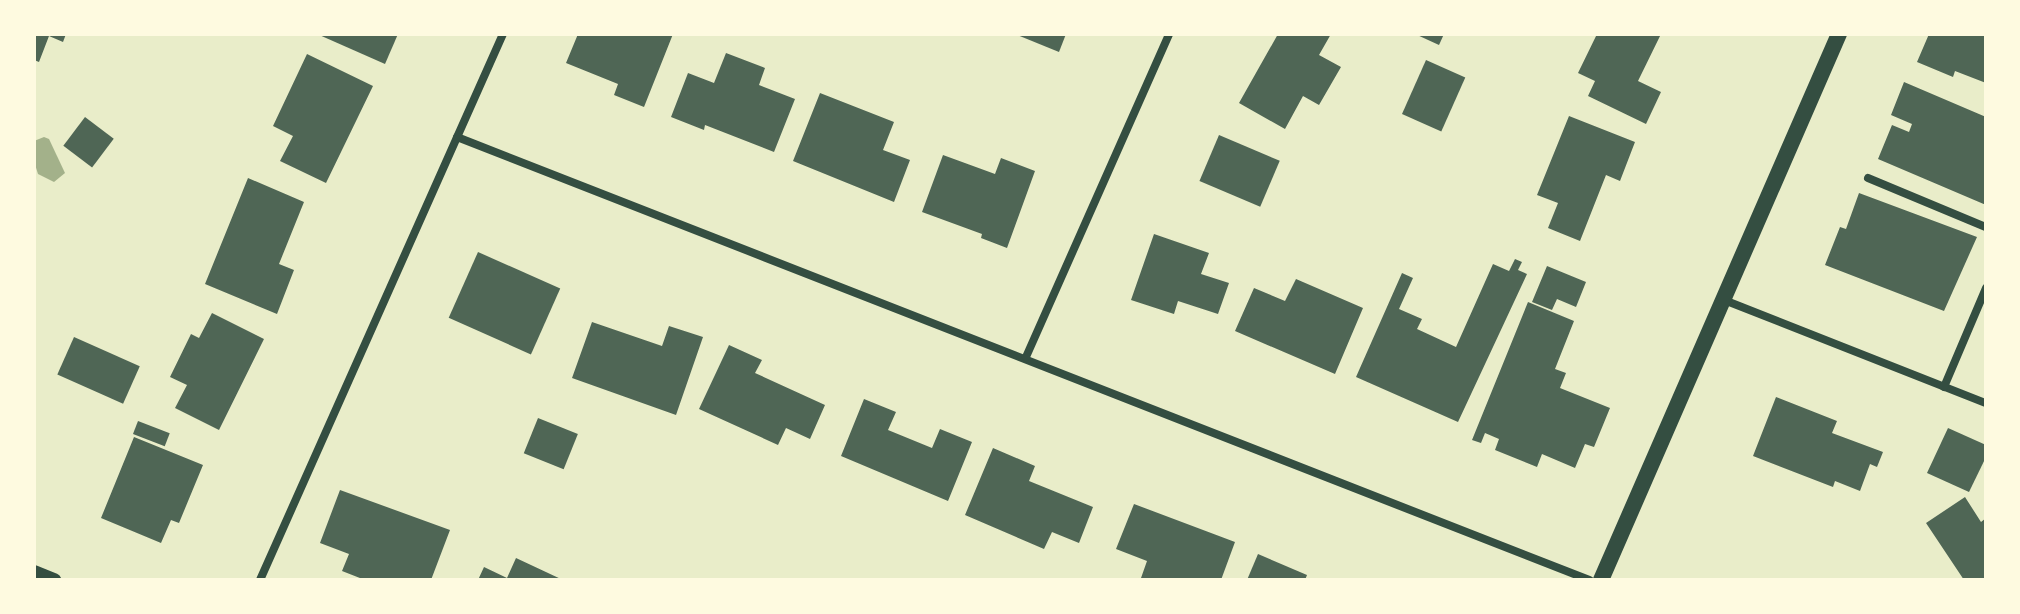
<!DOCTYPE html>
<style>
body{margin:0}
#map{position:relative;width:2020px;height:614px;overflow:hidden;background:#e9edc9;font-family:"DM Sans",sans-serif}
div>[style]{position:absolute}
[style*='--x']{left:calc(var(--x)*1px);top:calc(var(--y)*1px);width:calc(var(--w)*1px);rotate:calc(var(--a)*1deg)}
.water>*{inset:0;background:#a3b18a}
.building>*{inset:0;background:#4f6655;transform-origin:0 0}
.minor>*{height:8px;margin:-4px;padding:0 4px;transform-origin:4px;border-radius:4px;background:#344e41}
.tertiary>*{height:14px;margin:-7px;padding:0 7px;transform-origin:7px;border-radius:7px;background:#344e41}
.secondary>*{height:16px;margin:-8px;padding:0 8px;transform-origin:8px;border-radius:8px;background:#344e41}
span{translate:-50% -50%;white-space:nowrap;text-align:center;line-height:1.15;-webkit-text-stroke:8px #fefae0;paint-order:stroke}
.frame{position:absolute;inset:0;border:36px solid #fefae0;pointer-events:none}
</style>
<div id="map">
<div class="water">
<div style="clip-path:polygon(44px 137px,49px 139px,65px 173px,54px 182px,38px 174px,34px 161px,34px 141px)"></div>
</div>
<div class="building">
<div style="clip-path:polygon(34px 34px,66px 34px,63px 42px,49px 36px,39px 62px,34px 60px)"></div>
<div style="clip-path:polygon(317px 34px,398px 34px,385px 64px)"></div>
<div style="clip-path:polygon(578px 34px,673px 34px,644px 107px,614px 95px,618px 84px,566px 63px)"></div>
<div style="clip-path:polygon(1015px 34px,1066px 34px,1059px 52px)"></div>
<div style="clip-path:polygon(1278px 34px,1331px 34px,1319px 55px,1341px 67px,1319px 105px,1303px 96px,1285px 129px,1239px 103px)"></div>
<div style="clip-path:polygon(1415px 34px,1444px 34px,1439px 45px)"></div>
<div style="clip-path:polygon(1597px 34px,1661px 34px,1638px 81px,1661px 92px,1646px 124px,1588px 96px,1595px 81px,1578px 73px)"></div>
<div style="clip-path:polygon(1929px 34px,1986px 34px,1986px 83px,1955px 71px,1953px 77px,1917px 62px)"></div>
<div style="clip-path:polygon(726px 53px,765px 68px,759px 85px,795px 99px,774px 152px,705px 125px,704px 130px,671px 117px,688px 73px,714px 83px)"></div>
<div style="clip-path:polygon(307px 54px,373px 86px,326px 183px,280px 161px,293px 136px,273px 126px)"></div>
<div style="left:1426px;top:60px;width:43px;height:59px;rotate:24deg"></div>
<div style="clip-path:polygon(1904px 82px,1986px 117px,1986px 205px,1878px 159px,1892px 125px,1909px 132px,1912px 124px,1891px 115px)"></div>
<div style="clip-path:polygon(820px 93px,894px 122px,883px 150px,910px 160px,894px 202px,793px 161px)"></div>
<div style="clip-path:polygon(1569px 116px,1635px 142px,1620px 181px,1606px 175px,1580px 241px,1548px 228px,1558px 203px,1537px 195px)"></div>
<div style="left:85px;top:117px;width:36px;height:36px;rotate:37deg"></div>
<div style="left:1219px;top:135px;width:66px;height:50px;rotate:23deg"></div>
<div style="clip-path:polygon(943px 155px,995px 174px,1001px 158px,1035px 171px,1007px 248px,981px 238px,982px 234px,922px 212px)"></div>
<div style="clip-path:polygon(248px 178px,304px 202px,279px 264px,294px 270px,277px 314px,205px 284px)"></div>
<div style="clip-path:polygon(1859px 193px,1977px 237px,1944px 311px,1825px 265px,1840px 227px,1846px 229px)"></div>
<div style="clip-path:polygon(1154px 234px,1209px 253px,1201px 274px,1229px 283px,1218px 314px,1178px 301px,1174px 314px,1131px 300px)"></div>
<div style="left:478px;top:252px;width:90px;height:72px;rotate:24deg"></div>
<div style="clip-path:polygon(1515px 259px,1522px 262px,1518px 270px,1527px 274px,1458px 422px,1356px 377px,1402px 273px,1413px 278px,1399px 309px,1422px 319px,1417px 329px,1456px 347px,1493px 264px,1509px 271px)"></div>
<div style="clip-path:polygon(1547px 266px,1586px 282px,1576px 307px,1557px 299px,1552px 310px,1532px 302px)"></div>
<div style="clip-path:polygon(1296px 279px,1363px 308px,1335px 374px,1235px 331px,1254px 288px,1285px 301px)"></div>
<div style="clip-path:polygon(1528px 302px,1574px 321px,1555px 369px,1566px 373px,1560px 388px,1610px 408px,1594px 447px,1585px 444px,1575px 468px,1542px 454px,1537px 467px,1495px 450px,1499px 439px,1485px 433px,1481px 443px,1472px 440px)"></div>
<div style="clip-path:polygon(212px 313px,264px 339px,219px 430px,175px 408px,187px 385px,170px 377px,191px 334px,199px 338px)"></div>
<div style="clip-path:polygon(592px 322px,662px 346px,669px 326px,703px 337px,676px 415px,572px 378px)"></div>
<div style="left:74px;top:337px;width:72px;height:41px;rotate:24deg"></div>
<div style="clip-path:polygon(729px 345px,762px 360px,755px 373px,825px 405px,810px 439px,786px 428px,778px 445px,699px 409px)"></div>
<div style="clip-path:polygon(1776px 397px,1837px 421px,1832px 433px,1883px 452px,1877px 467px,1870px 464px,1860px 491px,1835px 481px,1833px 487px,1753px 456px)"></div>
<div style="clip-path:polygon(864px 399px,896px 412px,888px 430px,932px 448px,940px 429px,972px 442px,948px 501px,841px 456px)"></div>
<div style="left:538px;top:418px;width:43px;height:38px;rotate:22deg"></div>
<div style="left:138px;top:421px;width:34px;height:14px;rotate:21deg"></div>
<div style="clip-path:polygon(1948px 428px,1986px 445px,1986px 457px,1969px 492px,1927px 473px)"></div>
<div style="clip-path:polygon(134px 437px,203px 465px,179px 523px,171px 520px,161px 543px,101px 518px)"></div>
<div style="clip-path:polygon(993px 448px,1035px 466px,1029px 481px,1093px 507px,1079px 543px,1052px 532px,1044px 549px,965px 515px)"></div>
<div style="clip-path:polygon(340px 490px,450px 530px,431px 580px,365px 580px,342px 571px,349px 554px,320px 543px)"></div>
<div style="clip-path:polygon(1965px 497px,1981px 522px,1986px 518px,1986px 580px,1964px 580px,1926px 523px)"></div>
<div style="clip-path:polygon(1134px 504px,1235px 542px,1221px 580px,1141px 578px,1147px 561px,1116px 549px)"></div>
<div style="clip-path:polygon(1258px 554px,1307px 575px,1305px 580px,1247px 580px)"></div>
<div style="clip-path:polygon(516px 558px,563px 580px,478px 580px,484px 567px,507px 578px)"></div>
</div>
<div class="minor">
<div style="--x:457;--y:137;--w:1216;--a:21.37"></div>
<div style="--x:1868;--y:178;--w:128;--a:22.6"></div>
<div style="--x:1724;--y:300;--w:282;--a:21.5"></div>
<div style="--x:1026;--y:357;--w:353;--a:-66.1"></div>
<div style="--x:1944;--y:387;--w:108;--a:-67"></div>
<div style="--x:260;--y:580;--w:598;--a:-66.01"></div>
</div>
<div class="tertiary">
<div style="--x:34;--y:572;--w:22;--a:22"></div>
</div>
<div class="secondary">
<div style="--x:1601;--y:580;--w:596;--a:-66.45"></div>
</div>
<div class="frame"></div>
</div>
